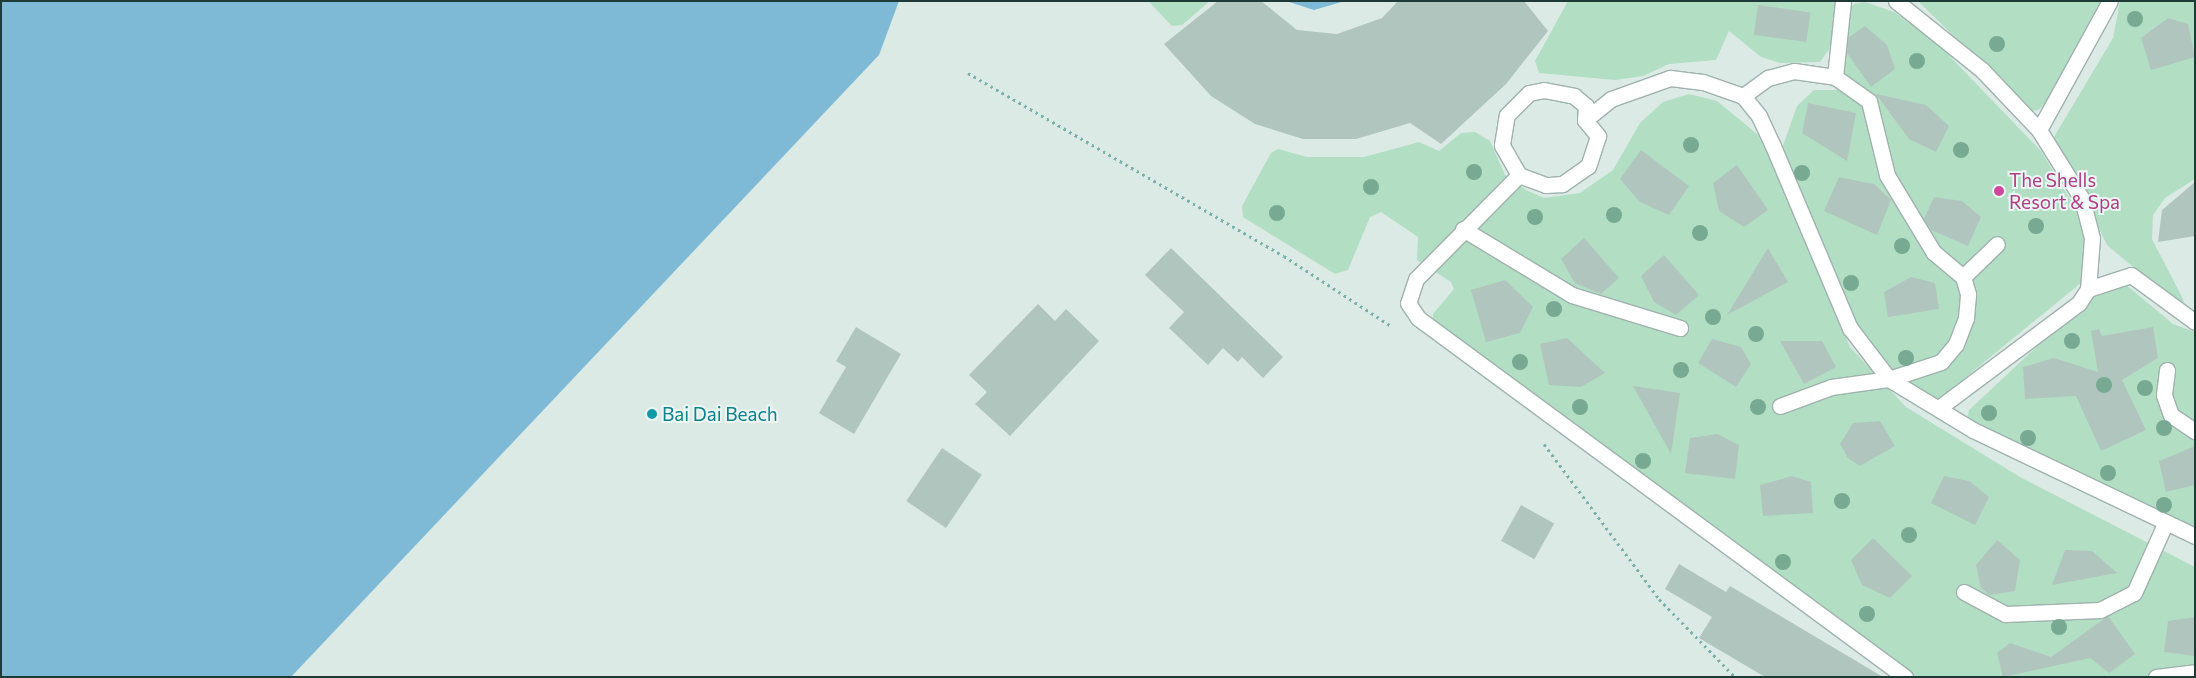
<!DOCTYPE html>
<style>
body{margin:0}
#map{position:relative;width:2196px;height:678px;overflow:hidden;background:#dceae6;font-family:Commissioner,sans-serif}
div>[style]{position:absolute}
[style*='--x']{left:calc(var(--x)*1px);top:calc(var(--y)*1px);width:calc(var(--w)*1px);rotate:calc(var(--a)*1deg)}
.green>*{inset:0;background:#b2dec4}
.water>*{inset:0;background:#7ebad5}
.building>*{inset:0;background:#b1c5bf;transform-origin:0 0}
.path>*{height:3px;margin-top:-1.5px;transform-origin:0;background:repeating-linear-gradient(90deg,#7ab0a7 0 2.5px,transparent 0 6.5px)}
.roads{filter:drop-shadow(1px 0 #9fb2ae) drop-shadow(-1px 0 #9fb2ae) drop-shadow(0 1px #9fb2ae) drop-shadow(0 -1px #9fb2ae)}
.service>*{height:15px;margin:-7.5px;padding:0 7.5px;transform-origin:7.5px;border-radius:7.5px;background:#fff}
.trees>*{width:16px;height:16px;margin:-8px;border-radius:50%;background:#77a993}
.dots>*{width:14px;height:14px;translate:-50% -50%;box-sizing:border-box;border:2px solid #ecf7f3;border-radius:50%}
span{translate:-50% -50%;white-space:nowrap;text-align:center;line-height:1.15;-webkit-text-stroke:4px #ecf7f3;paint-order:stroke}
.hotel-label{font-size:19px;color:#b23c85}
.left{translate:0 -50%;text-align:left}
.culture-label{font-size:19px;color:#0d838f}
.frame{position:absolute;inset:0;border:2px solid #1d3a36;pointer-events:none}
</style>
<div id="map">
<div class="green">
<div style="clip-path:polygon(1148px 1px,1210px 1px,1182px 25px,1172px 26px)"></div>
<div style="clip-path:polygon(1568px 1px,1840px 1px,1830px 48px,1820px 62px,1780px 63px,1761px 57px,1729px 31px,1716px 60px,1669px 64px,1643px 76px,1615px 80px,1539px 73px,1535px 61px)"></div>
<div style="clip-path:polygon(1918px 1px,2103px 1px,2049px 100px,2038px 110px,2030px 111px)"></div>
<div style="clip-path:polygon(2120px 1px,2195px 1px,2195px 179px,2165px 198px,2153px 215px,2152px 239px,2182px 297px,2184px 302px,2177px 304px,2107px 245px,2054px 137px,2113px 38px)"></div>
<div style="clip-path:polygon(1865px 2px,1894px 12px,1937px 43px,2041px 151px,2080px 216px,2087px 257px,2082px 282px,1938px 400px,1913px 392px,1889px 374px,1852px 326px,1781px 151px,1797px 106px,1814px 90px,1839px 90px,1845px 81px,1840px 76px,1847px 11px,1854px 4px)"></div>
<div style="clip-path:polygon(1689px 94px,1717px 101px,1757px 134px,1776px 168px,1850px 347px,1906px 407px,2020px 477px,2195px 567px,2195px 677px,1912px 677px,1433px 322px,1433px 314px,1454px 289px,1451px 282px,1417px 260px,1418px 237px,1381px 212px,1370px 217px,1348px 270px,1335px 274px,1243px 217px,1242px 206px,1271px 153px,1278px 149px,1307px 157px,1364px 157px,1419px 142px,1439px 151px,1461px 133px,1475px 132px,1490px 141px,1505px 175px,1526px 190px,1544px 198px,1580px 193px,1613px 170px,1640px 123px,1663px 102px)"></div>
<div style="clip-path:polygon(2124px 283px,2173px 324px,2195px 332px,2195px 534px,1973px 427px,1967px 418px,1969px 410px,2092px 295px)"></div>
</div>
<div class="water">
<div style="clip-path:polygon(1px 1px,899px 1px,879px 55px,291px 677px,1px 677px)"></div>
<div style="clip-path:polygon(1286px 1px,1345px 1px,1314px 10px)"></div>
</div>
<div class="building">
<div style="clip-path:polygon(1218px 1px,1261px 1px,1297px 30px,1337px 34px,1382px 18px,1398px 1px,1524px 1px,1548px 31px,1506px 84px,1441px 144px,1410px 123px,1356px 139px,1303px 139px,1255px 124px,1211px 96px,1164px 44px)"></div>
<div style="left:1758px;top:5px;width:53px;height:30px;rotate:8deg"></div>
<div style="clip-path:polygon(2168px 18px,2188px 24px,2195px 57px,2151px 70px,2141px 38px)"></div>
<div style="clip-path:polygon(1865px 26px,1887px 45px,1895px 69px,1871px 87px,1847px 53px,1848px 38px)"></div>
<div style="clip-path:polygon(1876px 94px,1926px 105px,1949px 126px,1936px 152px,1909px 139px)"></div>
<div style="clip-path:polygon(1808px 103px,1856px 113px,1847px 161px,1802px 133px)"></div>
<div style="clip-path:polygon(1641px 150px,1689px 186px,1669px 215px,1640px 202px,1620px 179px)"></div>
<div style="clip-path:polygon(1737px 165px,1768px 210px,1744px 227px,1719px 211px,1713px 183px)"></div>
<div style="clip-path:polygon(1839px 177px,1874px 184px,1891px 200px,1877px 235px,1824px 211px)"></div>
<div style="clip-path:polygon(2195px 182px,2195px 236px,2158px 242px,2162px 210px)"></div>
<div style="clip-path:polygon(1934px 197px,1962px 201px,1981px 217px,1968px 246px,1931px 230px,1924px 219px)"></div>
<div style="clip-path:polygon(1584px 238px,1619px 278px,1601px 294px,1575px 283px,1561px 259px)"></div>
<div style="clip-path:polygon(1171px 248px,1283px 357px,1263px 378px,1242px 357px,1238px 362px,1223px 348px,1208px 365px,1169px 328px,1184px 312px,1145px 275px)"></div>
<div style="clip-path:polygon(1768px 248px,1788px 282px,1727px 315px)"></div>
<div style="clip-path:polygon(1664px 255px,1699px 295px,1676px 315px,1654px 302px,1641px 276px)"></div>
<div style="clip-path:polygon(1911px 277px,1935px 283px,1939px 309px,1888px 317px,1884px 292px)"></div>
<div style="clip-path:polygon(1505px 280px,1533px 307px,1520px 333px,1486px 342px,1471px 290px)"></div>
<div style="clip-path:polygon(1038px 304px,1055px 321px,1066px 309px,1099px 341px,1010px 436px,975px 404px,987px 392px,969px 375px)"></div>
<div style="clip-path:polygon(856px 327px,901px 354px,854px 434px,819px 413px,846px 367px,836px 361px)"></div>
<div style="clip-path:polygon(2153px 327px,2158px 358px,2122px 380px,2146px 430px,2101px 451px,2076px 396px,2025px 399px,2023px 367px,2054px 358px,2098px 372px,2091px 331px,2099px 329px,2102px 336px)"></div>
<div style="clip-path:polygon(1567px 338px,1605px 373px,1581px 387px,1549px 385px,1540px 344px)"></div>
<div style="clip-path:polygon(1712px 339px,1741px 347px,1751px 364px,1736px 387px,1698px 363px)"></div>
<div style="clip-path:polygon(1780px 341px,1822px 341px,1836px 367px,1804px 384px)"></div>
<div style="clip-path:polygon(1633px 386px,1680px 393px,1671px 454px)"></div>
<div style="clip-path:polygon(1880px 421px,1895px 446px,1860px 466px,1848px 458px,1840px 444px,1853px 423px)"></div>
<div style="clip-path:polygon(1717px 434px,1739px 445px,1735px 479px,1685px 473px,1690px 438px)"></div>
<div style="clip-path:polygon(2195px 446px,2195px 485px,2166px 492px,2159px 461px)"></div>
<div style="left:942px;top:448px;width:48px;height:64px;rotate:34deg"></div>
<div style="clip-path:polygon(1792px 476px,1811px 482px,1813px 513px,1763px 516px,1760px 485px)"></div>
<div style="clip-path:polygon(1944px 476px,1969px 481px,1989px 497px,1975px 525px,1931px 503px)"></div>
<div style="left:1521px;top:505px;width:38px;height:41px;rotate:29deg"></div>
<div style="clip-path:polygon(1873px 538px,1912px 576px,1890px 598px,1862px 585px,1851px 560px)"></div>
<div style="clip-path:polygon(1997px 540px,2020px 560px,2015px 591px,1990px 595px,1981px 588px,1976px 565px)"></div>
<div style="clip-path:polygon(2065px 550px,2092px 551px,2117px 573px,2052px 585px)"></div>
<div style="clip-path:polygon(1679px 564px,1726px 592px,1730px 586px,1883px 677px,1765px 677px,1699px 638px,1712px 617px,1665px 589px)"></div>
<div style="clip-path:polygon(2108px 616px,2135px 654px,2109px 673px,2090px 658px,2003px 677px,1997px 653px,2010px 643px,2051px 657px)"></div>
<div style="clip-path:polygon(2195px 617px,2195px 656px,2164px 652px,2168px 621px)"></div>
</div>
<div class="path">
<div style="--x:968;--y:73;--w:365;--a:30.1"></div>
<div style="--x:1284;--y:256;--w:128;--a:33.2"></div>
<div style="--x:1544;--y:444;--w:193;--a:53.4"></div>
<div style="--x:1659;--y:599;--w:109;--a:45.7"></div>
</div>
<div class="roads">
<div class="service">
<div style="--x:1896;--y:1;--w:110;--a:38.7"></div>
<div style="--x:1982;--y:70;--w:83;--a:46.5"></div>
<div style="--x:2039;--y:130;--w:81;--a:58.1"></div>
<div style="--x:2082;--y:199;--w:40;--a:75.6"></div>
<div style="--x:2092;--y:238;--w:51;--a:94.5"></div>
<div style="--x:2088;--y:289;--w:17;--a:123"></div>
<div style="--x:2079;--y:303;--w:174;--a:143.2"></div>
<div style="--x:1544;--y:90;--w:31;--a:11"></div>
<div style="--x:1574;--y:96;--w:16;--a:40"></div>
<div style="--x:1586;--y:106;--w:14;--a:94"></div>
<div style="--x:1585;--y:120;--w:21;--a:51"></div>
<div style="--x:1598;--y:136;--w:32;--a:108"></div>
<div style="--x:1588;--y:166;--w:32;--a:145"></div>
<div style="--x:1562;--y:184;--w:16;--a:176"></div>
<div style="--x:1546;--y:185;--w:29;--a:-160"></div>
<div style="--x:1519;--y:175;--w:34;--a:-120"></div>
<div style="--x:1502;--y:145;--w:30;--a:-81"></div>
<div style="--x:1507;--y:115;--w:31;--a:-45"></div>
<div style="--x:1529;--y:93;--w:15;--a:-11"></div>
<div style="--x:1743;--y:96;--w:31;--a:-36"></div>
<div style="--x:1768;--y:78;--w:27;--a:-15"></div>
<div style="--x:1794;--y:71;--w:41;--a:8.3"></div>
<div style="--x:1835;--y:77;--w:76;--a:-84"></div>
<div style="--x:1585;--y:120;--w:33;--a:-39"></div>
<div style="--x:1611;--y:99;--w:63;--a:-19.6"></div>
<div style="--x:1670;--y:78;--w:33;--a:7"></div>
<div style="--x:1703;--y:82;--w:42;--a:19.3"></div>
<div style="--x:1743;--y:96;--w:26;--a:51"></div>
<div style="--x:1759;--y:116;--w:33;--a:65"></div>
<div style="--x:1773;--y:146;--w:198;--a:67.1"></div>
<div style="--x:1850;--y:328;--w:64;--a:52.6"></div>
<div style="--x:1889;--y:379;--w:98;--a:31.3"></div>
<div style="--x:1973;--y:430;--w:246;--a:25.5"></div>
<div style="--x:2039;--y:130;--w:147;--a:-61.2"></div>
<div style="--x:1519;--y:175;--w:146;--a:134.7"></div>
<div style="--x:1416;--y:279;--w:25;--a:108"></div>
<div style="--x:1408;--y:303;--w:18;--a:56"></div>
<div style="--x:1418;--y:318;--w:605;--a:36.4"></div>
<div style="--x:1463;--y:229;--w:127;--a:31.2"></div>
<div style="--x:1572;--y:295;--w:113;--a:17"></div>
<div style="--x:1963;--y:277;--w:47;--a:-44.1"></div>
<div style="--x:2088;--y:289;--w:45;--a:-18"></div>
<div style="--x:2131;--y:275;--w:79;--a:36.3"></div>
<div style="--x:2167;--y:370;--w:25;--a:97"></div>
<div style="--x:2164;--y:395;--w:21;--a:71"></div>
<div style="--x:2171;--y:415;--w:29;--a:34"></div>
<div style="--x:1780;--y:406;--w:54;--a:-20.4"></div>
<div style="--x:1831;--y:387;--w:59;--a:-7.9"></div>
<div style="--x:1889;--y:379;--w:55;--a:-18.1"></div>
<div style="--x:1941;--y:362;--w:23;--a:-50"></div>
<div style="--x:1956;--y:344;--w:28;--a:-69"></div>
<div style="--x:1966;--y:318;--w:24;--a:-85"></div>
<div style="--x:1968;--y:294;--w:18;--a:-106"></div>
<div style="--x:1963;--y:277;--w:38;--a:-140"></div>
<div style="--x:1934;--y:253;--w:91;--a:-121.1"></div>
<div style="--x:1887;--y:175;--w:76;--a:-103.7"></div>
<div style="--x:1869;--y:101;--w:42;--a:-144.8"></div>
<div style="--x:1964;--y:592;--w:47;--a:28.2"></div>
<div style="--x:2005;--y:614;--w:95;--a:-2.4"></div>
<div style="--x:2100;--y:610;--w:38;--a:-27"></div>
<div style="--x:2134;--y:593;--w:76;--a:-65.8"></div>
<div style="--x:2156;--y:677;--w:39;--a:-7"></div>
</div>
</div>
<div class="trees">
<div style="left:2135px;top:19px"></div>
<div style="left:1997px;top:44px"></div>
<div style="left:1917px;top:61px"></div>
<div style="left:1691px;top:145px"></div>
<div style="left:1961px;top:150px"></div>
<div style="left:1474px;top:172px"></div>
<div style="left:1802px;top:173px"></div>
<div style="left:1371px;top:187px"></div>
<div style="left:1277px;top:213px"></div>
<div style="left:1614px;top:215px"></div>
<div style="left:1535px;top:217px"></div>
<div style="left:2036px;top:226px"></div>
<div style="left:1700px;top:233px"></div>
<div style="left:1902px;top:246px"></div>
<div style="left:1851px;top:283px"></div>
<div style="left:1554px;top:309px"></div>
<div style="left:1713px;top:317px"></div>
<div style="left:1756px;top:334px"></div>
<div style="left:2072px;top:341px"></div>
<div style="left:1906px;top:358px"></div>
<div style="left:1520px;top:362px"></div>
<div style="left:1681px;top:370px"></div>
<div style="left:2104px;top:385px"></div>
<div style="left:2145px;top:388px"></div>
<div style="left:1580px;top:407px"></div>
<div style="left:1758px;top:407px"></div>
<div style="left:1989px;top:413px"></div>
<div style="left:2164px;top:428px"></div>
<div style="left:2028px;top:438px"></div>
<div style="left:1643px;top:461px"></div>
<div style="left:2108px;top:473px"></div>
<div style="left:1842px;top:501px"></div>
<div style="left:2164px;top:505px"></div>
<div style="left:1909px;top:535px"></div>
<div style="left:1783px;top:562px"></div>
<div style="left:1867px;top:614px"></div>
<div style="left:2059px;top:627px"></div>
</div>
<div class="dots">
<div style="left:1999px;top:191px;background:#d1479c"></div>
<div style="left:652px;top:414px;background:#0f9aa8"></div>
</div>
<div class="hotel-label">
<span class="left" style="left:2009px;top:191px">The Shells<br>Resort &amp; Spa</span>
</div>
<div class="culture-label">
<span class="left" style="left:662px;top:414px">Bai Dai Beach</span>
</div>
<div class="frame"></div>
</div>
